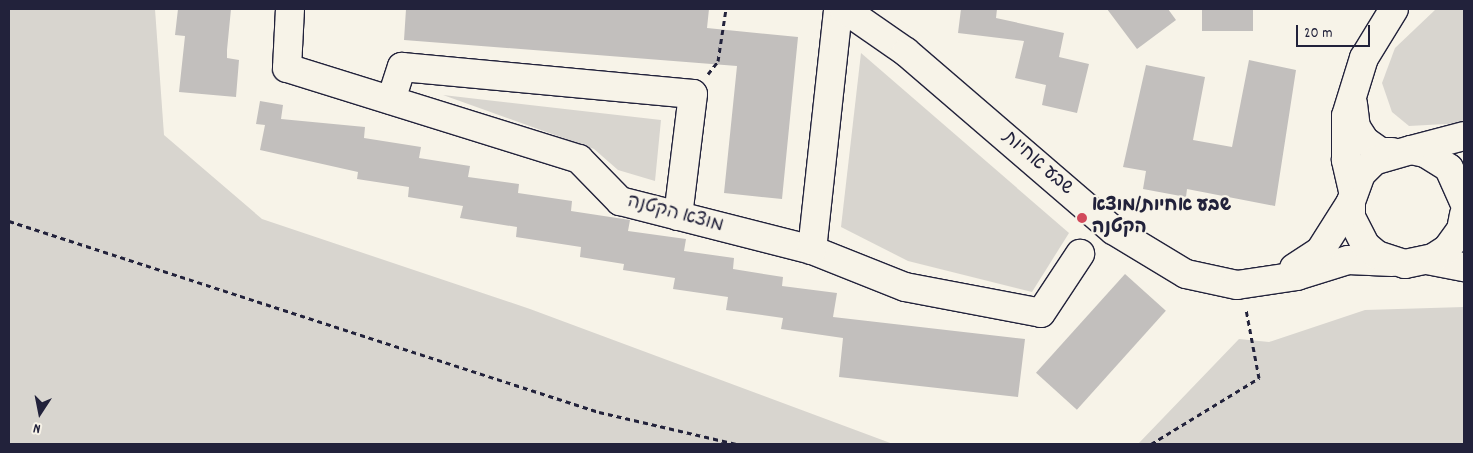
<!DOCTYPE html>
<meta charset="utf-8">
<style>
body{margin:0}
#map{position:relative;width:1473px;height:453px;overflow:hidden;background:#f7f3e8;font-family:Dekko,"Playpen Sans Hebrew",sans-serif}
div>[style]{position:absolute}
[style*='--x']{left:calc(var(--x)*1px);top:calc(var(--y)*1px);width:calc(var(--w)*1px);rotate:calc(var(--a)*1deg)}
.green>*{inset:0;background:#d8d5cf}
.building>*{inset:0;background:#c2bfbd;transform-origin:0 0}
.path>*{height:3px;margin-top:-1.5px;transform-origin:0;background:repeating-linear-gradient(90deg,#22223b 0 5px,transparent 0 9px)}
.roads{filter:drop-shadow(1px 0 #22223b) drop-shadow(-1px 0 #22223b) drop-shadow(0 1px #22223b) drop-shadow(0 -1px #22223b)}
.minor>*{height:28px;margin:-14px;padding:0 14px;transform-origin:14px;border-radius:14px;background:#f7f3e8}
.major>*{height:28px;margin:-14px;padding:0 14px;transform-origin:14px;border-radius:14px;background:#f7f3e8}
.dots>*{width:14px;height:14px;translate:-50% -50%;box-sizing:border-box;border:2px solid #f7f3e8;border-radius:50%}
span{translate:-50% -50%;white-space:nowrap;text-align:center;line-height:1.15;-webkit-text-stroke:4.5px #f7f3e8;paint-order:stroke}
.street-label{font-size:19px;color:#22223b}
.poi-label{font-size:19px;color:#22223b;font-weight:700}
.left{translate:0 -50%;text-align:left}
.frame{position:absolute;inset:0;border:10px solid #22223b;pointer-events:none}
.north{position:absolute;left:15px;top:388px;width:50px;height:50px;-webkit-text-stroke:4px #f7f3e8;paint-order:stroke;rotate:191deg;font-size:14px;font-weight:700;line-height:20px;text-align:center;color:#22223b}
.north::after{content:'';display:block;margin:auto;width:18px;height:22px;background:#22223b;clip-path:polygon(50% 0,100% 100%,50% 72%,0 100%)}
.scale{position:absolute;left:1296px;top:25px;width:74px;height:22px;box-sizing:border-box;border:2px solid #22223b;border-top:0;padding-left:6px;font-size:15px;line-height:18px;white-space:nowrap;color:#22223b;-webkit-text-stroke:4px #f7f3e8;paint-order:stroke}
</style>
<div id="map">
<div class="green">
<div style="clip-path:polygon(9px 9px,155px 9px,164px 135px,262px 219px,530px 309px,893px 444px,9px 444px)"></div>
<div style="clip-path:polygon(1436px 9px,1464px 9px,1464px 123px,1409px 126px,1392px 112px,1382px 83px,1395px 48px)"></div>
<div style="clip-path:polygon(861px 53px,1069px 233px,1032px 292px,908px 261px,841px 227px)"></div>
<div style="clip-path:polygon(443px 95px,661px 120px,655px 181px,618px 170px,594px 149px)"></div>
<div style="clip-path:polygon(1464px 307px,1464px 444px,1138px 444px,1239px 339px,1269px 342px,1365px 310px)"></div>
</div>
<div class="building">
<div style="clip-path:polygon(178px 9px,231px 9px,227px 50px,227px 58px,239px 60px,236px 97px,179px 92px,185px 36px,175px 35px)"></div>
<div style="clip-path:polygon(406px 9px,709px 9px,707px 28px,798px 37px,782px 199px,724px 193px,737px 66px,404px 40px)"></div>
<div style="clip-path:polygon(961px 9px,997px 9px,996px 18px,1064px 33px,1059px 57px,1089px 64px,1077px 113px,1042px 105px,1046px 85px,1015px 78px,1024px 41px,958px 33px)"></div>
<div style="clip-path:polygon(1107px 9px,1168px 9px,1176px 20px,1137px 49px)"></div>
<div style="left:1202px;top:9px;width:51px;height:22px"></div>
<div style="clip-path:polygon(1249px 60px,1296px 70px,1275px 206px,1187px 189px,1186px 197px,1143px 189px,1146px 171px,1123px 167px,1146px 65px,1205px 77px,1193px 140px,1232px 147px)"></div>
<div style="clip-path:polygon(260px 101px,283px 105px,281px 119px,365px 127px,364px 138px,421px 147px,419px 158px,470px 166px,468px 177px,519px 184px,518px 193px,572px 201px,571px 211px,630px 220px,628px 231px,686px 239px,684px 251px,734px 258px,733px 269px,783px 277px,782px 286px,837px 293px,833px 317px,1025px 339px,1018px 397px,839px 377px,843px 338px,781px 329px,783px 318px,726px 310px,728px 297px,673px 289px,675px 278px,623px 270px,624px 264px,580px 257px,581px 247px,516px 237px,517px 227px,460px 218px,463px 206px,408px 197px,409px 187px,357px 179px,358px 172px,260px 150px,265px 125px,256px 124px)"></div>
<div style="left:1125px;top:274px;width:55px;height:133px;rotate:42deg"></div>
</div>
<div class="path">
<div style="--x:708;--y:74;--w:16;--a:-52"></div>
<div style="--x:718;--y:61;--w:53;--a:-81.3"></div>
<div style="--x:9;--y:221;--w:620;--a:17.94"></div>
<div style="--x:599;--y:412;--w:141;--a:13.1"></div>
<div style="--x:1151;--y:444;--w:127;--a:-31.4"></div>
<div style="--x:1259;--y:378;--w:70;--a:-100.7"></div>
</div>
<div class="roads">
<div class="minor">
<div style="--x:290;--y:9;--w:59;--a:92.9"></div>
<div style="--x:287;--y:68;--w:306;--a:17.3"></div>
<div style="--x:579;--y:159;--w:59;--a:45.7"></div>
<div style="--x:620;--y:201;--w:198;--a:14.3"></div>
<div style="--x:812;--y:250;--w:100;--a:21.7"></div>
<div style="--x:905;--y:287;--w:138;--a:10.8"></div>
<div style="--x:1041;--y:313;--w:71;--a:-56.5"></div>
<div style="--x:391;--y:100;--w:35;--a:-72"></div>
<div style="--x:402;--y:67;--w:292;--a:5.3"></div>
<div style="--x:693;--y:94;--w:123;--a:97"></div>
<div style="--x:1353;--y:104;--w:23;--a:83"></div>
<div style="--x:1356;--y:127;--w:17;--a:57"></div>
<div style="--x:1365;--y:141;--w:19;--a:35"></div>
<div style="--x:1381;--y:152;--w:11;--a:0"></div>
<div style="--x:1353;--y:191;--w:32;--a:-103"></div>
<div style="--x:1346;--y:160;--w:44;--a:-90"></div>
<div style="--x:1346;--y:116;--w:61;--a:-72.8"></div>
<div style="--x:1364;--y:58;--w:57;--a:-58.5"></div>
<div style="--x:812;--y:250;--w:242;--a:-83.8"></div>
<div style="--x:1427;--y:260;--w:38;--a:11"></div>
</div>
<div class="major">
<div style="--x:844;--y:9;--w:75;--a:34.7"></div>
<div style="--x:906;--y:52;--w:273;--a:40.7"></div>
<div style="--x:1113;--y:230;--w:85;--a:31.1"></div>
<div style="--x:1186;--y:274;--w:52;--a:12.2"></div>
<div style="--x:1237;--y:285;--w:61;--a:-8.5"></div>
<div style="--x:1297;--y:276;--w:53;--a:-17.4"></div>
<div style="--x:1348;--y:260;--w:44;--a:2.6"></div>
<div style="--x:1411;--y:150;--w:55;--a:-14.8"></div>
<div style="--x:1464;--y:202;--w:37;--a:-114"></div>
<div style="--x:1449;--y:168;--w:28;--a:-148"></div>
<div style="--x:1425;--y:153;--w:14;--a:-168"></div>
<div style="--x:1411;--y:150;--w:37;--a:164"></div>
<div style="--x:1375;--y:160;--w:20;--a:135"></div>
<div style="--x:1361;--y:174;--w:30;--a:110"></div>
<div style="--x:1351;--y:202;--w:15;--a:90"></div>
<div style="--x:1351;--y:217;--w:31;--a:63"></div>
<div style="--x:1365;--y:245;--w:16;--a:40"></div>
<div style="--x:1377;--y:255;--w:29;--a:18"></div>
<div style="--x:1405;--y:264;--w:29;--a:-12"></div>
<div style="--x:1433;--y:258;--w:17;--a:-33"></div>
<div style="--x:1447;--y:249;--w:24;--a:-54"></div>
<div style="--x:1461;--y:230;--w:16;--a:-79"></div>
<div style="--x:1294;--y:268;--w:31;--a:-33"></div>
<div style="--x:1320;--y:251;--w:58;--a:-57.7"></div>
</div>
</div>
<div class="dots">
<div style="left:1082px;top:218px;background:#d1495b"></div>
</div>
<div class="street-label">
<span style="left:1037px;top:164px;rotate:41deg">שבע אחיות</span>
<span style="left:675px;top:215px;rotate:15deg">מוצא הקטנה</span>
</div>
<div class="poi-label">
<span class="left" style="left:1092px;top:218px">שבע אחיות/מוצא<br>הקטנה</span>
</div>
<div class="frame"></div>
<div class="north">N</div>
<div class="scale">20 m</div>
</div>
